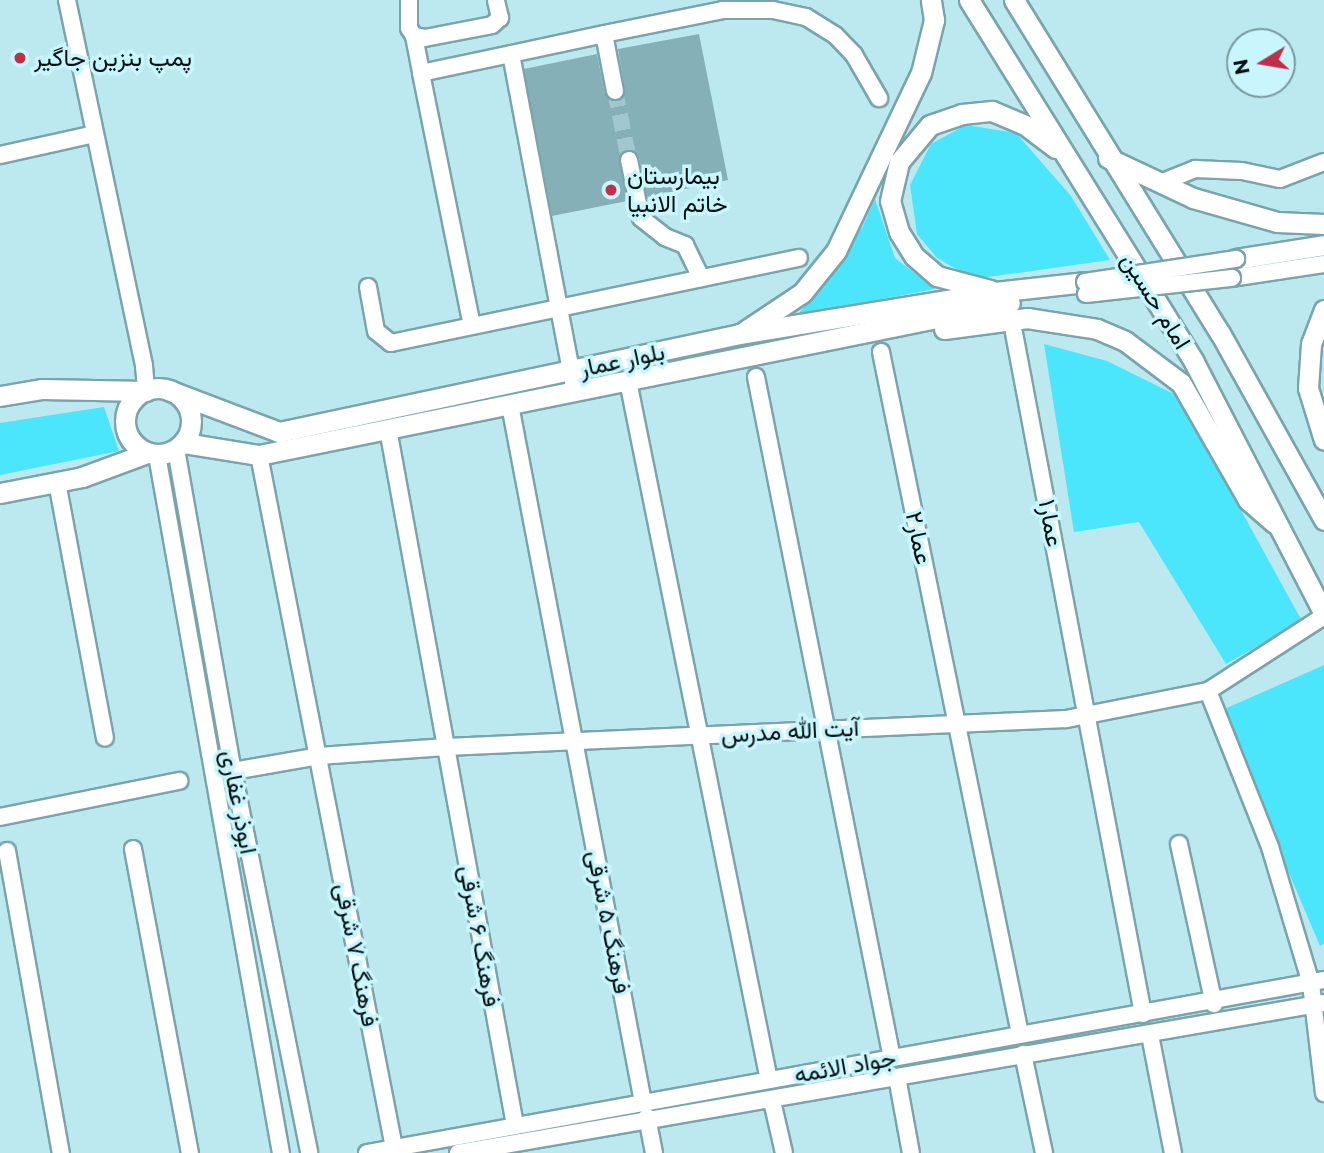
<!DOCTYPE html>
<meta charset="utf-8">
<style>
body{margin:0}
#map{position:relative;width:1324px;height:1153px;overflow:hidden;background:#bce8ef;font-family:Montserrat,Vazirmatn,sans-serif}
div>[style]{position:absolute}
[style*='--x']{left:calc(var(--x)*1px);top:calc(var(--y)*1px);width:calc(var(--w)*1px);rotate:calc(var(--a)*1deg)}
.green>*{inset:0;background:#4ce6fc}
.building>*{inset:0;background:#86b0b7}
.minor-tunnel>*{height:16px;margin-top:-8px;transform-origin:0;background:repeating-linear-gradient(90deg,#a0c8ce 0 16px,transparent 0 24px)}
.roads{filter:drop-shadow(2px 0 #7aa4ab) drop-shadow(-2px 0 #7aa4ab) drop-shadow(0 2px #7aa4ab) drop-shadow(0 -2px #7aa4ab)}
.minor>*{height:16px;margin:-8px;padding:0 8px;transform-origin:8px;border-radius:8px;background:#fff}
.major>*{height:19px;margin:-9.5px;padding:0 9.5px;transform-origin:9.5px;border-radius:9.5px;background:#fff}
.major>.ring{margin:-9.5px;padding:0;box-sizing:content-box;background:none;border:19px solid #fff;border-radius:50%}
.bridges{filter:drop-shadow(2px 0 #7aa4ab) drop-shadow(-2px 0 #7aa4ab) drop-shadow(0 2px #7aa4ab) drop-shadow(0 -2px #7aa4ab)}
.minor-bridge>*{height:16px;margin:-8px;padding:0 8px;transform-origin:8px;border-radius:8px;background:#fff}
.dots>*{width:19px;height:19px;translate:-50% -50%;box-sizing:border-box;border:4px solid #c9f5fd;border-radius:50%}
span{translate:-50% -50%;white-space:nowrap;text-align:center;line-height:1.15;-webkit-text-stroke:7px #c9f5fd;paint-order:stroke}
.poi-label{font-size:24px;color:#021113}
.left{translate:0 -50%;text-align:left}
.street-label{font-size:24px;color:#021113}
.north{position:absolute;left:1226px;top:28px;width:70px;height:70px;box-sizing:border-box;background:#c9f5fd;border:2px solid #799a9f;border-radius:50%;rotate:259deg;font-size:19px;font-weight:700;line-height:28px;text-align:center;color:#021113}
.north::after{content:'';display:block;margin:auto;width:24px;height:32px;background:#bf2f47;clip-path:polygon(50% 0,100% 100%,50% 72%,0 100%)}
</style>
<div id="map">
<div class="green">
<div style="clip-path:polygon(966px 125px,1016px 133px,1071px 196px,1110px 260px,974px 279px,937px 258px,917px 234px,910px 185px,931px 144px)"></div>
<div style="clip-path:polygon(875px 199px,895px 258px,935px 289px,797px 316px,862px 228px)"></div>
<div style="clip-path:polygon(1044px 344px,1107px 361px,1178px 396px,1302px 621px,1226px 664px,1139px 522px,1074px 532px)"></div>
<div style="clip-path:polygon(104px 407px,119px 451px,0 475px,0 423px)"></div>
<div style="clip-path:polygon(1324px 665px,1324px 944px,1320px 946px,1220px 711px)"></div>
</div>
<div class="building">
<div style="clip-path:polygon(699px 34px,728px 180px,647px 197px,639px 157px,628px 150px,619px 161px,627px 201px,552px 216px,524px 69px,597px 54px,605px 94px,618px 101px,625px 90px,618px 49px)"></div>
</div>
<div class="minor-tunnel">
<div style="--x:615;--y:91;--w:70;--a:78.5"></div>
</div>
<div class="roads">
<div class="minor">
<div style="--x:67;--y:0;--w:374;--a:78.1"></div>
<div style="--x:144;--y:366;--w:25;--a:85"></div>
<div style="--x:409;--y:0;--w:28;--a:90"></div>
<div style="--x:409;--y:28;--w:9;--a:58"></div>
<div style="--x:414;--y:36;--w:11;--a:10"></div>
<div style="--x:425;--y:38;--w:68;--a:-11"></div>
<div style="--x:492;--y:25;--w:11;--a:-41"></div>
<div style="--x:500;--y:18;--w:18;--a:-103"></div>
<div style="--x:604;--y:34;--w:121;--a:-11.4"></div>
<div style="--x:723;--y:10;--w:50;--a:0"></div>
<div style="--x:773;--y:10;--w:34;--a:12"></div>
<div style="--x:806;--y:17;--w:34;--a:32"></div>
<div style="--x:835;--y:35;--w:28;--a:46"></div>
<div style="--x:854;--y:55;--w:50;--a:59.8"></div>
<div style="--x:414;--y:36;--w:38;--a:79"></div>
<div style="--x:421;--y:73;--w:92;--a:-11.9"></div>
<div style="--x:511;--y:54;--w:258;--a:79.3"></div>
<div style="--x:559;--y:308;--w:245;--a:-11.8"></div>
<div style="--x:511;--y:54;--w:95;--a:-12.1"></div>
<div style="--x:604;--y:34;--w:58;--a:79.1"></div>
<div style="--x:421;--y:73;--w:258;--a:78.6"></div>
<div style="--x:0;--y:155;--w:97;--a:-12.5"></div>
<div style="--x:629;--y:160;--w:59;--a:78.3"></div>
<div style="--x:641;--y:218;--w:31;--a:38"></div>
<div style="--x:665;--y:237;--w:22;--a:22"></div>
<div style="--x:685;--y:245;--w:37;--a:64"></div>
<div style="--x:1163;--y:182;--w:35;--a:-22"></div>
<div style="--x:1195;--y:169;--w:47;--a:2.4"></div>
<div style="--x:1242;--y:171;--w:39;--a:12"></div>
<div style="--x:1280;--y:179;--w:47;--a:-21.1"></div>
<div style="--x:1232;--y:278;--w:93;--a:-8.7"></div>
<div style="--x:368;--y:287;--w:45;--a:79.7"></div>
<div style="--x:376;--y:331;--w:19;--a:39"></div>
<div style="--x:391;--y:343;--w:172;--a:-11.8"></div>
<div style="--x:559;--y:308;--w:86;--a:79.2"></div>
<div style="--x:1014;--y:333;--w:693;--a:79.27"></div>
<div style="--x:881;--y:352;--w:696;--a:78.48"></div>
<div style="--x:756;--y:377;--w:694;--a:78.71"></div>
<div style="--x:628;--y:381;--w:713;--a:78.6"></div>
<div style="--x:510;--y:405;--w:710;--a:79.2"></div>
<div style="--x:388;--y:429;--w:707;--a:79.66"></div>
<div style="--x:176;--y:449;--w:327;--a:80"></div>
<div style="--x:233;--y:771;--w:389;--a:78.7"></div>
<div style="--x:157;--y:455;--w:709;--a:79.93"></div>
<div style="--x:259;--y:455;--w:711;--a:78.97"></div>
<div style="--x:57;--y:482;--w:260;--a:79.4"></div>
<div style="--x:1208;--y:691;--w:168;--a:68.3"></div>
<div style="--x:1270;--y:847;--w:143;--a:73.3"></div>
<div style="--x:1311;--y:984;--w:110;--a:83.2"></div>
<div style="--x:233;--y:771;--w:87;--a:-9.9"></div>
<div style="--x:319;--y:756;--w:127;--a:-4.1"></div>
<div style="--x:446;--y:747;--w:621;--a:-2.59"></div>
<div style="--x:1066;--y:719;--w:145;--a:-11.2"></div>
<div style="--x:1208;--y:691;--w:138;--a:-32.9"></div>
<div style="--x:0;--y:817;--w:183;--a:-11.4"></div>
<div style="--x:1179;--y:844;--w:164;--a:77.7"></div>
<div style="--x:133;--y:849;--w:309;--a:79.4"></div>
<div style="--x:7;--y:851;--w:307;--a:79.9"></div>
<div style="--x:1150;--y:1035;--w:120;--a:79"></div>
<div style="--x:1023;--y:1054;--w:101;--a:78"></div>
<div style="--x:897;--y:1077;--w:77;--a:79.6"></div>
<div style="--x:772;--y:1101;--w:53;--a:77"></div>
<div style="--x:647;--y:1117;--w:37;--a:79"></div>
<div style="--x:367;--y:1153;--w:973;--a:-10.25"></div>
<div style="--x:458;--y:1153;--w:879;--a:-9.83"></div>
</div>
<div class="major">
<div style="--x:969;--y:0;--w:426;--a:58.1"></div>
<div style="--x:1194;--y:362;--w:284;--a:62.7"></div>
<div style="--x:1014;--y:0;--w:392;--a:58.3"></div>
<div style="--x:1220;--y:333;--w:214;--a:60.9"></div>
<div style="--x:1108;--y:158;--w:94;--a:25.2"></div>
<div style="--x:1193;--y:198;--w:87;--a:15.9"></div>
<div style="--x:1277;--y:222;--w:47;--a:2.4"></div>
<div style="--x:1236;--y:259;--w:89;--a:-9"></div>
<div style="--x:990;--y:290;--w:55;--a:-165.2"></div>
<div style="--x:937;--y:276;--w:30;--a:-139"></div>
<div style="--x:914;--y:256;--w:28;--a:-122"></div>
<div style="--x:899;--y:232;--w:32;--a:-106"></div>
<div style="--x:890;--y:201;--w:40;--a:-77"></div>
<div style="--x:899;--y:162;--w:48;--a:-50"></div>
<div style="--x:930;--y:125;--w:34;--a:-19"></div>
<div style="--x:962;--y:114;--w:30;--a:-6"></div>
<div style="--x:992;--y:111;--w:36;--a:23"></div>
<div style="--x:1025;--y:125;--w:38;--a:37"></div>
<div style="--x:1324;--y:310;--w:36;--a:111"></div>
<div style="--x:1311;--y:344;--w:44;--a:93.9"></div>
<div style="--x:1308;--y:388;--w:54;--a:72.9"></div>
<div style="--x:944;--y:329;--w:84;--a:-7.5"></div>
<div style="--x:1027;--y:318;--w:71;--a:8.9"></div>
<div style="--x:1097;--y:329;--w:30;--a:23"></div>
<div style="--x:1125;--y:341;--w:70;--a:36.9"></div>
<div style="--x:1181;--y:383;--w:135;--a:60.2"></div>
<div style="--x:1248;--y:500;--w:35;--a:41"></div>
<div style="--x:745;--y:331;--w:69;--a:-33.7"></div>
<div style="--x:802;--y:293;--w:54;--a:-51"></div>
<div style="--x:836;--y:251;--w:197;--a:-64.5"></div>
<div style="--x:921;--y:73;--w:55;--a:-76.2"></div>
<div style="--x:934;--y:20;--w:20;--a:-99"></div>
<div class="ring" style="left:125px;top:388px;width:47px;height:47px"></div>
<div style="--x:168;--y:390;--w:119;--a:20.7"></div>
<div style="--x:279;--y:432;--w:470;--a:-12"></div>
<div style="--x:739;--y:334;--w:259;--a:-9.3"></div>
<div style="--x:995;--y:292;--w:91;--a:-6.3"></div>
<div style="--x:0;--y:396;--w:43;--a:-9.5"></div>
<div style="--x:42;--y:389;--w:104;--a:1.1"></div>
<div style="--x:184;--y:443;--w:76;--a:9.1"></div>
<div style="--x:259;--y:455;--w:766;--a:-11.44"></div>
<div style="--x:0;--y:493;--w:84;--a:-11"></div>
<div style="--x:82;--y:477;--w:69;--a:-20.3"></div>
</div>
</div>
<div class="bridges">
<div class="minor-bridge">
<div style="--x:1085;--y:282;--w:153;--a:-8.7"></div>
<div style="--x:1086;--y:294;--w:147;--a:-6.3"></div>
</div>
</div>
<div class="dots">
<div style="left:20px;top:58px;background:#bf2f47"></div>
<div style="left:611px;top:190px;background:#bf2f47"></div>
</div>
<div class="poi-label">
<span class="left" style="left:34px;top:58px">پمپ بنزین جاگیر</span>
<span class="left" style="left:627px;top:190px">بیمارستان<br>خاتم الانبیا</span>
</div>
<div class="street-label">
<span style="left:1156px;top:301px;rotate:58deg">امام حسین</span>
<span style="left:622px;top:360px;rotate:-12deg">بلوار عمار</span>
<span style="left:1051px;top:523px;rotate:79deg">عمار۱</span>
<span style="left:919px;top:538px;rotate:78deg">عمار۲</span>
<span style="left:790px;top:731px;rotate:-3deg">آیت الله مدرس</span>
<span style="left:239px;top:802px;rotate:79deg">ابوذر غفاری</span>
<span style="left:609px;top:922px;rotate:79deg">فرهنگ ۵ شرقی</span>
<span style="left:480px;top:936px;rotate:80deg">فرهنگ ۶ شرقی</span>
<span style="left:357px;top:955px;rotate:79deg">فرهنگ ۷ شرقی</span>
<span style="left:845px;top:1066px;rotate:-10deg">جواد الائمه</span>
</div>
<div class="north">N</div>
</div>
